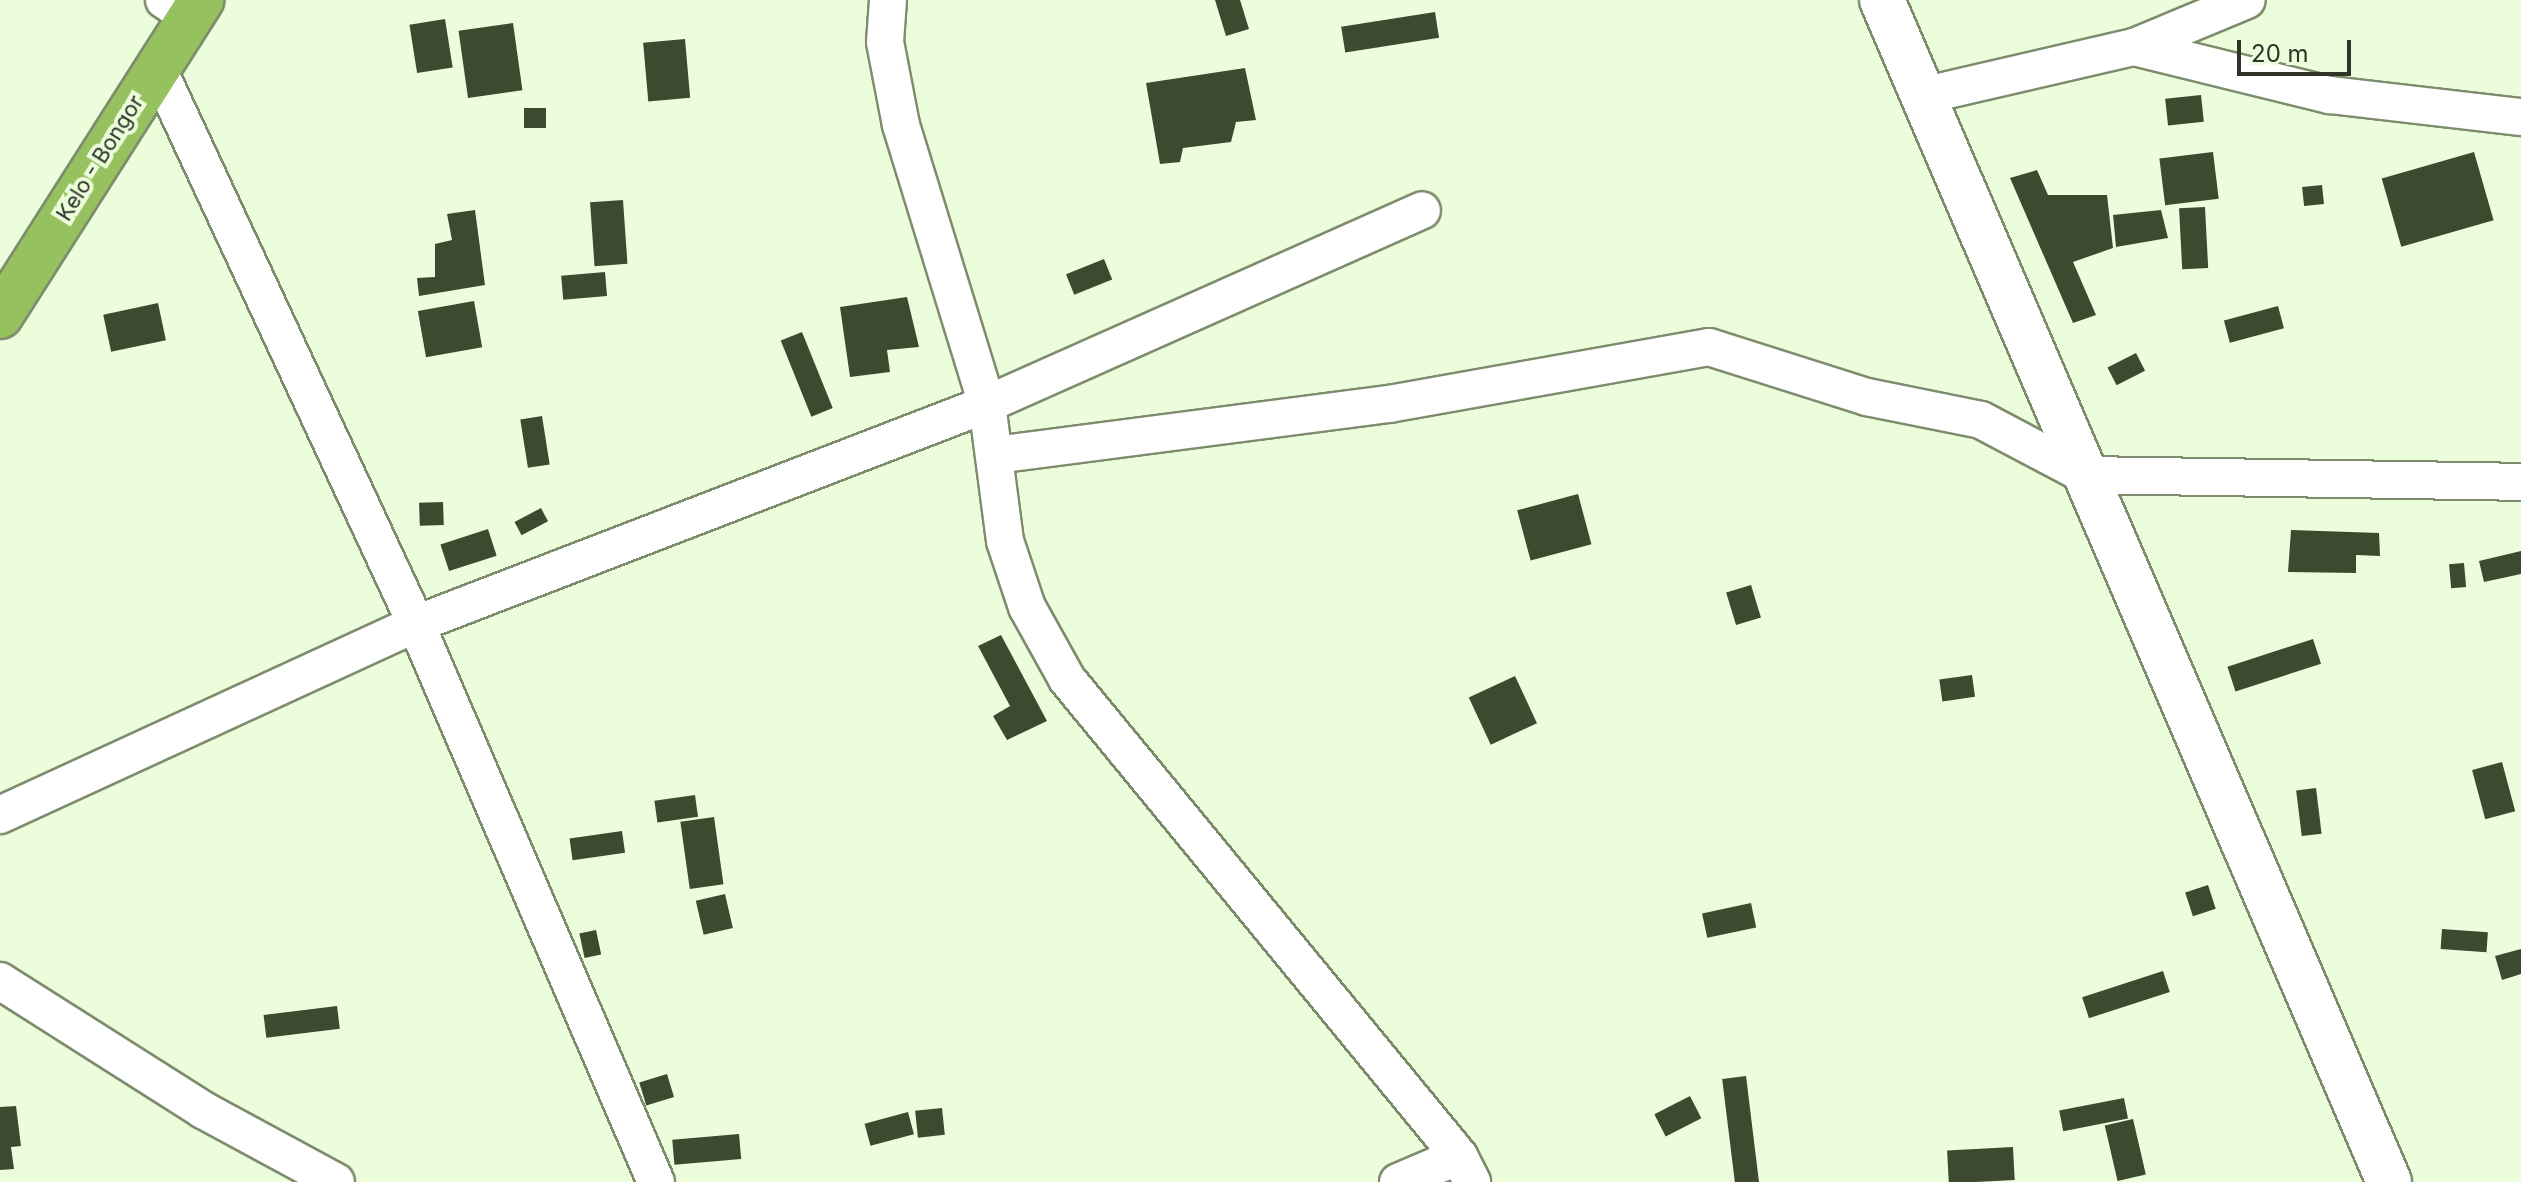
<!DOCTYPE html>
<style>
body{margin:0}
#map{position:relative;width:2521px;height:1182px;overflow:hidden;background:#ecfddb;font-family:Inter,sans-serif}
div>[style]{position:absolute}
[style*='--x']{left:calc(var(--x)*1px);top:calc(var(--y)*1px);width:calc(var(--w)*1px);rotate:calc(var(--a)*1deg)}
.building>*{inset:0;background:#3e4a2f;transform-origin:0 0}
.roads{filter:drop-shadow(2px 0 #7e8c6e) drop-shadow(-2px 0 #7e8c6e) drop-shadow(0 2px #7e8c6e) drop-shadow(0 -2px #7e8c6e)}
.street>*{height:36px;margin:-18px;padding:0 18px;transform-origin:18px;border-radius:18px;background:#fff}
.secondary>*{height:44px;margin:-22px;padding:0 22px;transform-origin:22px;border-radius:22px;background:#fff}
.highway>*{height:44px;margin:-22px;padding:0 22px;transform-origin:22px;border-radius:22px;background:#96c15f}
span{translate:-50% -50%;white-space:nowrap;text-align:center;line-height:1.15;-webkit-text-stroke:8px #ecfddb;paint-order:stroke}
.street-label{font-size:22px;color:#2e3428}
.scale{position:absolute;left:2237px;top:40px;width:114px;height:36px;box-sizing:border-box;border:4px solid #2e3428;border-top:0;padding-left:10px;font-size:24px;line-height:28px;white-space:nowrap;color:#2e3428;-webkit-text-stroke:6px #ecfddb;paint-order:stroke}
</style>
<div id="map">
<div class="building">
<div style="clip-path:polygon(1215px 0,1240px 0,1249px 29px,1226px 36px)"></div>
<div style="left:1435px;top:12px;width:26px;height:95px;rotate:81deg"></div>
<div style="left:445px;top:19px;width:49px;height:36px;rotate:81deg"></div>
<div style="left:513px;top:23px;width:68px;height:55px;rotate:82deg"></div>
<div style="left:685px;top:39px;width:59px;height:42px;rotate:85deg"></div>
<div style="clip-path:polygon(1245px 68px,1256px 120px,1236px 122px,1231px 142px,1183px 148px,1180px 162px,1160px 164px,1146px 83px)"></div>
<div style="left:2201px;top:95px;width:27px;height:36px;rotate:84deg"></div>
<div style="left:546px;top:108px;width:20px;height:22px;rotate:90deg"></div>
<div style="left:2213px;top:152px;width:47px;height:54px;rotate:83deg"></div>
<div style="left:2474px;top:152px;width:71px;height:96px;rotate:74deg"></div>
<div style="clip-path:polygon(2037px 170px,2048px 195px,2107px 195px,2113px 248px,2073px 262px,2096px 315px,2073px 323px,2010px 178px)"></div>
<div style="left:2322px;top:185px;width:19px;height:20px;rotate:84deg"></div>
<div style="left:623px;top:200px;width:64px;height:33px;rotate:86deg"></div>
<div style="left:2205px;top:207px;width:61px;height:26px;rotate:87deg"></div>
<div style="clip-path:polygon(475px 210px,485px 285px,419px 296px,417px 278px,435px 277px,435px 244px,452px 240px,447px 214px)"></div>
<div style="clip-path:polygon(2161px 210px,2168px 238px,2116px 247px,2113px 215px)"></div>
<div style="left:1104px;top:259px;width:22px;height:41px;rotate:68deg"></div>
<div style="left:605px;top:272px;width:24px;height:44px;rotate:85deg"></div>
<div style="clip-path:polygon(907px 297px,919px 347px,887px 350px,890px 372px,850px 377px,840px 307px)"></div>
<div style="left:474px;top:301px;width:47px;height:57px;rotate:80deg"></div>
<div style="left:158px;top:303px;width:38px;height:56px;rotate:78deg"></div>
<div style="left:2278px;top:306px;width:23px;height:56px;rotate:75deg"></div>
<div style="left:802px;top:332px;width:82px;height:23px;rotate:68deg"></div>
<div style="left:2136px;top:353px;width:20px;height:32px;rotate:63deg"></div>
<div style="left:542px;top:416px;width:49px;height:22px;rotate:81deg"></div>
<div style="left:1578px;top:494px;width:52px;height:63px;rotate:75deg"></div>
<div style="left:443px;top:502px;width:23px;height:24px;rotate:88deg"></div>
<div style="left:541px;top:508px;width:15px;height:30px;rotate:62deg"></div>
<div style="left:488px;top:529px;width:28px;height:50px;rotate:72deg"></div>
<div style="clip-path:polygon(2291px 530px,2379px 533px,2380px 556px,2356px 555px,2356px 573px,2288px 572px)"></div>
<div style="clip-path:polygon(2521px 551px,2521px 574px,2484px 582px,2479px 561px)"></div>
<div style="left:2464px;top:563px;width:24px;height:15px;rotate:85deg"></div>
<div style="left:1751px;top:585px;width:34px;height:26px;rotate:73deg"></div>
<div style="clip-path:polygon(1001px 635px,1047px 721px,1007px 740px,993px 716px,1010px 706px,978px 646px)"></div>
<div style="left:2313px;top:639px;width:26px;height:90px;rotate:72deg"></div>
<div style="left:1972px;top:675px;width:22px;height:33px;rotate:82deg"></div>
<div style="left:1515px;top:676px;width:52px;height:51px;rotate:65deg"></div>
<div style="left:2502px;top:762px;width:51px;height:31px;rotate:75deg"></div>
<div style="left:2316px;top:788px;width:46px;height:20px;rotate:83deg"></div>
<div style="left:695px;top:795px;width:22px;height:41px;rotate:82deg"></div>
<div style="left:714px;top:817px;width:68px;height:34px;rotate:82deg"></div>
<div style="left:622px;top:831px;width:22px;height:53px;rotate:82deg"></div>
<div style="left:2208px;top:885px;width:25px;height:24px;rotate:72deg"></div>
<div style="left:725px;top:894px;width:35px;height:30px;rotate:77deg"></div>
<div style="left:1751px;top:903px;width:25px;height:50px;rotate:78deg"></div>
<div style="left:2442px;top:929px;width:46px;height:20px;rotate:4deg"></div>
<div style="left:596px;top:930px;width:25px;height:17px;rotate:78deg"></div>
<div style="clip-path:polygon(2521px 949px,2521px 974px,2502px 980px,2495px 956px)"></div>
<div style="left:2163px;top:971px;width:22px;height:85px;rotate:72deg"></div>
<div style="left:337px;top:1006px;width:23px;height:74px;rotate:83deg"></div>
<div style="left:667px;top:1074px;width:24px;height:29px;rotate:73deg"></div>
<div style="left:1746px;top:1076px;width:107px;height:24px;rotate:83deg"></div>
<div style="left:1690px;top:1096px;width:25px;height:40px;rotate:63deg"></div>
<div style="left:2124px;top:1098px;width:21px;height:66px;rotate:79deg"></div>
<div style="clip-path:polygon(16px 1106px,21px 1146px,11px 1147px,14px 1169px,0 1170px,0 1107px)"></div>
<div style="left:942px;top:1108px;width:27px;height:27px;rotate:84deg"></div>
<div style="left:908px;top:1112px;width:23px;height:45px;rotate:75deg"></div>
<div style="left:2133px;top:1119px;width:57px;height:29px;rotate:77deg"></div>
<div style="left:739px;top:1134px;width:25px;height:67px;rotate:85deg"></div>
<div style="left:2013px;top:1147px;width:33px;height:66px;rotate:87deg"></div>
</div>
<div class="roads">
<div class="street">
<div style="--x:164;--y:0;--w:30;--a:34"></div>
<div style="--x:888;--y:0;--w:42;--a:94.1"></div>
<div style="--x:885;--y:42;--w:85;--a:79.1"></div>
<div style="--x:901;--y:125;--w:292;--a:72.9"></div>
<div style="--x:987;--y:404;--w:138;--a:82.5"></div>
<div style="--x:1005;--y:541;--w:70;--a:71.6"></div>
<div style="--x:1027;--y:607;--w:82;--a:60.9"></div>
<div style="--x:1067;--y:679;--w:617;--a:50.59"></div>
<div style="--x:1459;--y:1156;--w:29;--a:63"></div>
<div style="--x:2134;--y:47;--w:202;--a:13.8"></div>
<div style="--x:2330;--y:95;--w:192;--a:6.6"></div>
<div style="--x:157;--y:67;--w:614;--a:65.06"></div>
<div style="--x:416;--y:624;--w:607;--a:66.73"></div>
<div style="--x:1926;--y:95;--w:213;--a:-13"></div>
<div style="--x:2134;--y:47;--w:122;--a:-22.6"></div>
<div style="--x:995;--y:455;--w:397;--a:-7.4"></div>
<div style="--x:1389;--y:404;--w:325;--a:-10.1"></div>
<div style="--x:1709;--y:347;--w:166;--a:17.6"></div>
<div style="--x:1867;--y:397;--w:116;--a:11.4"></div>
<div style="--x:1981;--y:420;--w:118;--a:27.9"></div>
<div style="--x:2085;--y:475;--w:436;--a:0.9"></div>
<div style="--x:0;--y:815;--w:458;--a:-24.7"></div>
<div style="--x:416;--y:624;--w:612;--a:-21.07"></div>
<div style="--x:987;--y:404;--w:476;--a:-24"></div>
<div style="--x:0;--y:981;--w:241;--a:32.4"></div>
<div style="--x:203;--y:1110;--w:151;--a:28.4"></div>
<div style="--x:1398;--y:1182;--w:66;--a:-23.1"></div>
</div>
<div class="secondary">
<div style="--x:1882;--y:0;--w:1286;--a:66.78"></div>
</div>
<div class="highway">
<div style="--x:0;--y:316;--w:375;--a:-57.5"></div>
</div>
</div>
<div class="street-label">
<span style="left:100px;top:158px;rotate:-58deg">Kelo - Bongor</span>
</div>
<div class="scale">20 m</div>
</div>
